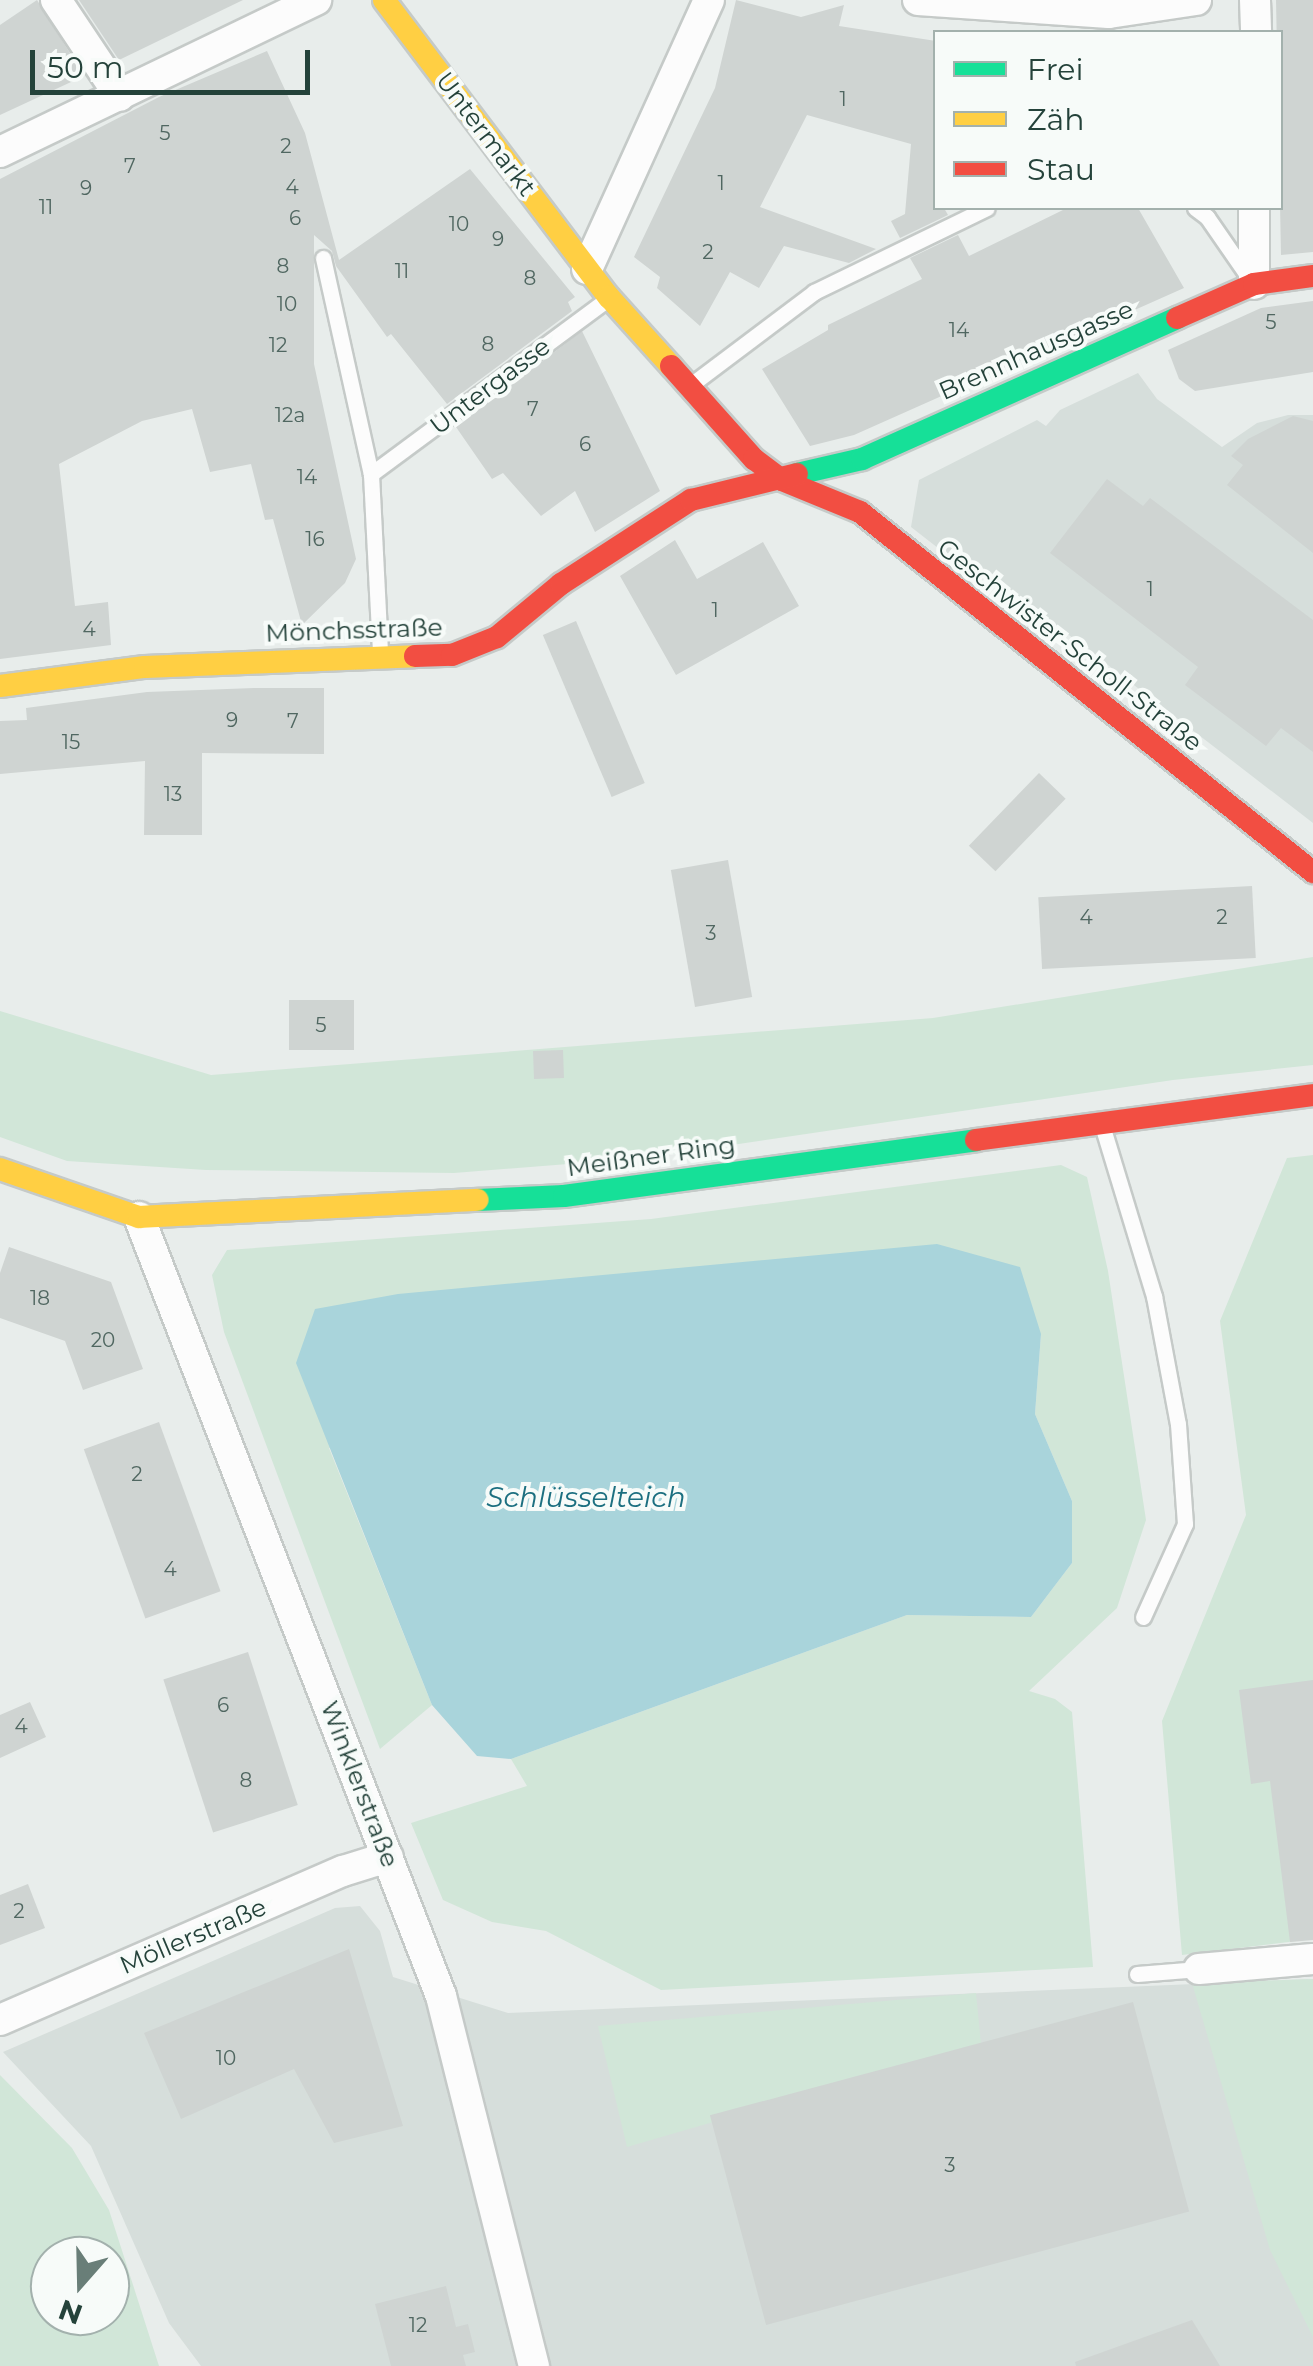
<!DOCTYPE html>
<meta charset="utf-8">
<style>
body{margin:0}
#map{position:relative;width:1313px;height:2366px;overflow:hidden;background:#e8edeb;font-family:Montserrat,sans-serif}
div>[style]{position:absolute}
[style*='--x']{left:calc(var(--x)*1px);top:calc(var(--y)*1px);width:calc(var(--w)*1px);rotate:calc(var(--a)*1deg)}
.built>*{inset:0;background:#d6dedb}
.green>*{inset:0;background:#d1e6d8}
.water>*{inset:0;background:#a9d4db}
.building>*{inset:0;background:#cfd4d2;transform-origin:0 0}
.roads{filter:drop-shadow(2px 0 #c5cac8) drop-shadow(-2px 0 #c5cac8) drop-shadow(0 2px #c5cac8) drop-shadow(0 -2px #c5cac8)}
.lane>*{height:15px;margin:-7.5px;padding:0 7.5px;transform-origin:7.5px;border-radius:7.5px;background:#fcfcfc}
.street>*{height:30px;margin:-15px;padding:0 15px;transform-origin:15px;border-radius:15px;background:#fcfcfc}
.fast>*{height:22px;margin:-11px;padding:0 11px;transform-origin:11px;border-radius:11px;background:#16e098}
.slow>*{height:22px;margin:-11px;padding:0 11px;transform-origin:11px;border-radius:11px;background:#ffcf43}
.jam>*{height:22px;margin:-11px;padding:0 11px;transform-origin:11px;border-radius:11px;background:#f24e42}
span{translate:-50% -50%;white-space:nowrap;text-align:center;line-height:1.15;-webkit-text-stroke:8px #f7fbf9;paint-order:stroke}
.number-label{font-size:20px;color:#506761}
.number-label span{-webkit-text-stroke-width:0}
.street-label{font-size:25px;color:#24423a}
.water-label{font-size:28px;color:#1c6f80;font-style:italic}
.legend{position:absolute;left:933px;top:30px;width:350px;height:180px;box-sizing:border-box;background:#f7fbf9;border:2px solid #a3b1ad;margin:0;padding:12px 18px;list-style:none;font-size:30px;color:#24423a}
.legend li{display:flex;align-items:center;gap:20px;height:50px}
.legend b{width:50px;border:2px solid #a3b1ad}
.north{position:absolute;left:30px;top:2236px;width:100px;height:100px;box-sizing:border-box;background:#f7fbf9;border:2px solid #a3b1ad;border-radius:50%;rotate:200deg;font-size:28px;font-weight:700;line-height:40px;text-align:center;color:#24423a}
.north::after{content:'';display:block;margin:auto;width:35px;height:45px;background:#697e78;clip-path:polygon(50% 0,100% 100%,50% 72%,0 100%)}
.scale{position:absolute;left:30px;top:50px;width:280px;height:45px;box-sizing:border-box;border:5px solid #24423a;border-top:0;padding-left:12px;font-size:30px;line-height:35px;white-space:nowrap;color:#24423a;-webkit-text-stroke:8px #f7fbf9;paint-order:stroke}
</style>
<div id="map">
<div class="built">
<div style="clip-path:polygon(1138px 373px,1157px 399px,1222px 447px,1257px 423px,1288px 415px,1313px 415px,1313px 823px,1008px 588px,977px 571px,974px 576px,911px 527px,919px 480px,1037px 420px,1046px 426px,1060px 410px)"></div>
<div style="clip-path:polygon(360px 1906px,380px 1931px,393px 1977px,508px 2013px,1313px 1979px,1313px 2366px,201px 2366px,169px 2323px,91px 2146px,3px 2052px,335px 1908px)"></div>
</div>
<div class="green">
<div style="clip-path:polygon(1313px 957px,1313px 1065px,1173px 1080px,644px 1158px,454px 1173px,206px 1170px,67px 1161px,0 1137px,0 1011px,211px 1075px,933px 1018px)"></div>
<div style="clip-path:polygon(1313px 1155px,1313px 1939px,1182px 1955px,1162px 1721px,1246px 1515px,1220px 1321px,1287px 1158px)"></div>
<div style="clip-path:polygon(1061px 1165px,1087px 1177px,1108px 1271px,1146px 1520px,1117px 1608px,1029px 1691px,1055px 1699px,1072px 1712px,1093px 1967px,661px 1990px,546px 1931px,492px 1922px,443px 1900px,411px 1823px,527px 1786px,511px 1759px,907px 1615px,1031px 1617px,1072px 1563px,1072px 1501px,1035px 1414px,1041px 1334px,329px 1448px,432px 1705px,380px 1749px,224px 1332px,212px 1275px,227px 1250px,651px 1219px)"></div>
<div style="clip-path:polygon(1313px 1979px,1313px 2337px,1270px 2250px,1192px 1983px)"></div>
<div style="clip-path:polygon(976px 1993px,981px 2044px,627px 2147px,598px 2026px)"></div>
<div style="clip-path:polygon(evenodd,0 2075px,72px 2148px,109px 2210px,159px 2366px,0 2366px,0 2075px,50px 2256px,110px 2256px,110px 2316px,50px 2316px,50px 2256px)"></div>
</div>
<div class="water">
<div style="clip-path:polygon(937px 1244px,1020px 1267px,1041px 1334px,1035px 1414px,1072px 1501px,1072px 1563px,1031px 1617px,907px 1615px,511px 1759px,477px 1756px,432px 1705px,296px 1363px,315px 1309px,398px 1294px)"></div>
</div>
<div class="building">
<div style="clip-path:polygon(37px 0,84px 76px,0 115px,0 25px)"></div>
<div style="clip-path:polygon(79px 0,243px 0,119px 60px)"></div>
<div style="clip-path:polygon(736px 0,801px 17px,844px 5px,839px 26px,936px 41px,936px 208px,944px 208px,948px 215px,900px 238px,891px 221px,905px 214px,911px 144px,807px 115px,760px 207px,876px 249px,849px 263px,784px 246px,759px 288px,730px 272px,700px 326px,657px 288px,660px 277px,634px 257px,715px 88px)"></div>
<div style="clip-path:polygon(1276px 0,1313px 0,1313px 252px,1281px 255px)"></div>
<div style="clip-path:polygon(267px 51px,305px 133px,339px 260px,470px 169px,575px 297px,568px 302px,572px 311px,447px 404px,391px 334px,387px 337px,336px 266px,332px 251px,314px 235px,314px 364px,356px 559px,345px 583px,302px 625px,273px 519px,265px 520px,251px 464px,210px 472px,192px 409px,142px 421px,59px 464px,75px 606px,108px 602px,111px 645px,0 659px,0 179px,159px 97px)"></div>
<div style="clip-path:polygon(1067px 208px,1138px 208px,1184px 288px,854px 435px,810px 446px,762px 369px,828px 330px,828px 325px,922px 279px,910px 258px,958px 235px,969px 256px)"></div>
<div style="clip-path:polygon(1313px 301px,1313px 372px,1195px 391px,1179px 379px,1168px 350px,1261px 308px)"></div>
<div style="clip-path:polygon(582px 331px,660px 491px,595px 532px,575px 491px,541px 516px,503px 473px,492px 479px,456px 427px)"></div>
<div style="clip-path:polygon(1293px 416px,1313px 421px,1313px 553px,1227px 485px,1243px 465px,1231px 456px,1248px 439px)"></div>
<div style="clip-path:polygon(1107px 479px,1143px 506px,1150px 498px,1313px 620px,1313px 752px,1281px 728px,1266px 746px,1185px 685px,1198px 667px,1050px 553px)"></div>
<div style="clip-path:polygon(675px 540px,697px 579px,763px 542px,799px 606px,676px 675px,620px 576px)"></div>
<div style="left:576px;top:621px;width:176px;height:36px;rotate:67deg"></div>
<div style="clip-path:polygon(254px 688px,324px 688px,324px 754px,202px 753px,202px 835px,144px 835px,145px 761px,0 774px,0 721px,27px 720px,26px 708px,147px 692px)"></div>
<div style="left:1039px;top:773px;width:37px;height:101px;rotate:44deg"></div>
<div style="left:728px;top:860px;width:139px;height:58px;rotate:80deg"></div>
<div style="left:1252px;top:886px;width:72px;height:214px;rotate:87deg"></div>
<div style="left:289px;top:1000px;width:65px;height:50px"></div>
<div style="left:563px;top:1050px;width:28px;height:30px;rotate:88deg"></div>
<div style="clip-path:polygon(9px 1247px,111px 1282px,143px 1369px,83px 1390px,65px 1341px,0 1318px,0 1273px)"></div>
<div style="left:159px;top:1422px;width:180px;height:80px;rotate:70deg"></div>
<div style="left:248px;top:1652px;width:161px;height:89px;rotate:72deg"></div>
<div style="clip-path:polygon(1313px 1680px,1313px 1940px,1290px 1942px,1270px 1781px,1251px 1784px,1239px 1690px)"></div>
<div style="clip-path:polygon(30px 1702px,46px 1737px,0 1758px,0 1715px)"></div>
<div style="clip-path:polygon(28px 1884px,45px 1928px,0 1945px,0 1895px)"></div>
<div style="clip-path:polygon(349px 1949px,403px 2126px,334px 2143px,294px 2069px,181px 2119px,144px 2033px)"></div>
<div style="left:1133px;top:2002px;width:217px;height:438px;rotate:75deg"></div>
<div style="clip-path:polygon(446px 2286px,456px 2327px,468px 2324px,475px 2352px,463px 2355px,466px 2366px,391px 2366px,375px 2304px)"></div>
<div style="clip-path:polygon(1192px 2320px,1220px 2366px,1076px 2366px,1075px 2362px)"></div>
</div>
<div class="roads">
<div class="lane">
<div style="--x:1195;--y:208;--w:15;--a:37"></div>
<div style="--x:1207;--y:217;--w:75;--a:55.3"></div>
<div style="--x:323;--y:258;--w:221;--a:77.5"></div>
<div style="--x:371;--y:474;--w:179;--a:87.1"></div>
<div style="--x:692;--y:384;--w:153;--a:-37"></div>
<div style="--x:814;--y:292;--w:192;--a:-25.9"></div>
<div style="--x:371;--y:474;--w:292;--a:-36.5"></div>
<div style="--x:1102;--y:1125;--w:179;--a:73.1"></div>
<div style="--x:1154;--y:1296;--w:130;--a:79.4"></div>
<div style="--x:1178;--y:1424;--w:100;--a:86"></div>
<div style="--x:1185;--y:1524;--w:102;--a:114.3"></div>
<div style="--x:1137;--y:1974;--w:62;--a:-4.6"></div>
</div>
<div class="street">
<div style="--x:56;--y:0;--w:115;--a:56.3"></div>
<div style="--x:918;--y:0;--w:191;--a:3.9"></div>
<div style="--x:1109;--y:13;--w:88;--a:-8.5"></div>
<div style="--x:1255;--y:0;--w:32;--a:88"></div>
<div style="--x:0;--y:152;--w:351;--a:-25.7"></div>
<div style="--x:587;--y:269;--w:295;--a:-65.6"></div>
<div style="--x:1254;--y:284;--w:76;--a:-90"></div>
<div style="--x:139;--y:1217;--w:835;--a:68.81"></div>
<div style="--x:441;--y:1996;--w:382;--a:75.9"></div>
<div style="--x:1199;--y:1969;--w:114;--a:-5"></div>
<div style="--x:0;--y:2020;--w:374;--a:-23.5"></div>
<div style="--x:343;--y:1871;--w:47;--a:-17.3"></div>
</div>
<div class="fast">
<div style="--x:797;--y:474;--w:67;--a:-13"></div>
<div style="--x:862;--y:459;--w:345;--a:-24.1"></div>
<div style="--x:478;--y:1200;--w:86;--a:-2.7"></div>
<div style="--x:564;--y:1196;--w:416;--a:-7.7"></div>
</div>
<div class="slow">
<div style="--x:384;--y:0;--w:373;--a:52.9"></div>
<div style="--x:609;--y:297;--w:93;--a:48.1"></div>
<div style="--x:0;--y:686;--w:146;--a:-7.5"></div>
<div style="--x:145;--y:667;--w:270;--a:-2.3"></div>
<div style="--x:0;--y:1169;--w:147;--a:19.1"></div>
<div style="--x:139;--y:1217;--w:339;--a:-2.9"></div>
</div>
<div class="jam">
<div style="--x:1177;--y:318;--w:84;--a:-23.8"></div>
<div style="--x:1254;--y:284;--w:60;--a:-7.7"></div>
<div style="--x:671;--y:366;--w:125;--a:48.3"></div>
<div style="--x:754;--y:459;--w:35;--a:37"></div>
<div style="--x:782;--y:480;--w:84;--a:22.3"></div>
<div style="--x:860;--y:512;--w:579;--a:38.47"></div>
<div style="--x:415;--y:656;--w:37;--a:-2"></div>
<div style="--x:452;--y:655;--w:48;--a:-21.8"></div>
<div style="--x:497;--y:637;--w:83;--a:-39.6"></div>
<div style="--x:561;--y:584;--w:155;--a:-32.9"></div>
<div style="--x:691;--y:500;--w:109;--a:-13.8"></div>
<div style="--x:976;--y:1140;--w:340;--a:-7.6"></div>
</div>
</div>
<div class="number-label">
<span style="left:843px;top:99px">1</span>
<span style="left:165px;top:133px">5</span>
<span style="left:286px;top:146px">2</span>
<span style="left:130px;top:166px">7</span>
<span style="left:721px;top:183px">1</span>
<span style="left:292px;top:187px">4</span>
<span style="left:86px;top:188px">9</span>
<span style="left:46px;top:207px">11</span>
<span style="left:295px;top:218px">6</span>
<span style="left:459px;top:224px">10</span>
<span style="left:498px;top:239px">9</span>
<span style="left:708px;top:252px">2</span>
<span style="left:283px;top:266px">8</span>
<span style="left:402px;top:271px">11</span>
<span style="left:530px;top:278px">8</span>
<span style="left:287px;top:304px">10</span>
<span style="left:1271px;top:322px">5</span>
<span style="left:959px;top:330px">14</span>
<span style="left:488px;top:344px">8</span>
<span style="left:278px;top:345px">12</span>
<span style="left:533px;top:409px">7</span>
<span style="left:290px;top:415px">12a</span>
<span style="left:585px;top:444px">6</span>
<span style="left:307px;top:477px">14</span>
<span style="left:315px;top:539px">16</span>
<span style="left:1150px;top:589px">1</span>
<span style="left:715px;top:610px">1</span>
<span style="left:89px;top:629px">4</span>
<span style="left:232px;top:720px">9</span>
<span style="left:293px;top:721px">7</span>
<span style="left:71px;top:742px">15</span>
<span style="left:173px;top:794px">13</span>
<span style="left:1086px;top:917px">4</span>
<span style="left:1222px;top:917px">2</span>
<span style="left:711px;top:933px">3</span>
<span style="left:321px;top:1025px">5</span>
<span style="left:40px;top:1298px">18</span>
<span style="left:103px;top:1340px">20</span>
<span style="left:137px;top:1474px">2</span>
<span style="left:170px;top:1569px">4</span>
<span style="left:223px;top:1705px">6</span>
<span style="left:21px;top:1726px">4</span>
<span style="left:246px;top:1780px">8</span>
<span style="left:19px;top:1911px">2</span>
<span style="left:226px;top:2058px">10</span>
<span style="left:950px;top:2165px">3</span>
<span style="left:418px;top:2325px">12</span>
</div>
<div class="street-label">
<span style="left:486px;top:134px;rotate:53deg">Untermarkt</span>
<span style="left:1036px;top:350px;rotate:-24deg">Brennhausgasse</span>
<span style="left:490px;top:386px;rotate:-37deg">Untergasse</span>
<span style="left:354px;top:630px;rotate:-2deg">Mönchsstraße</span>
<span style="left:1070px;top:645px;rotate:38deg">Geschwister-Scholl-Straße</span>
<span style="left:651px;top:1156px;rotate:-8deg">Meißner Ring</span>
<span style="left:360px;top:1784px;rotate:69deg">Winklerstraße</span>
<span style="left:193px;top:1936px;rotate:-23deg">Möllerstraße</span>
</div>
<div class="water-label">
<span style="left:586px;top:1497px">Schlüsselteich</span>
</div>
<ul class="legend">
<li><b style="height:12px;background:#16e098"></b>Frei</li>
<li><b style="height:12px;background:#ffcf43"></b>Zäh</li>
<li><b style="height:12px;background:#f24e42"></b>Stau</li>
</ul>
<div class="north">N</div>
<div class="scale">50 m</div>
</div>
